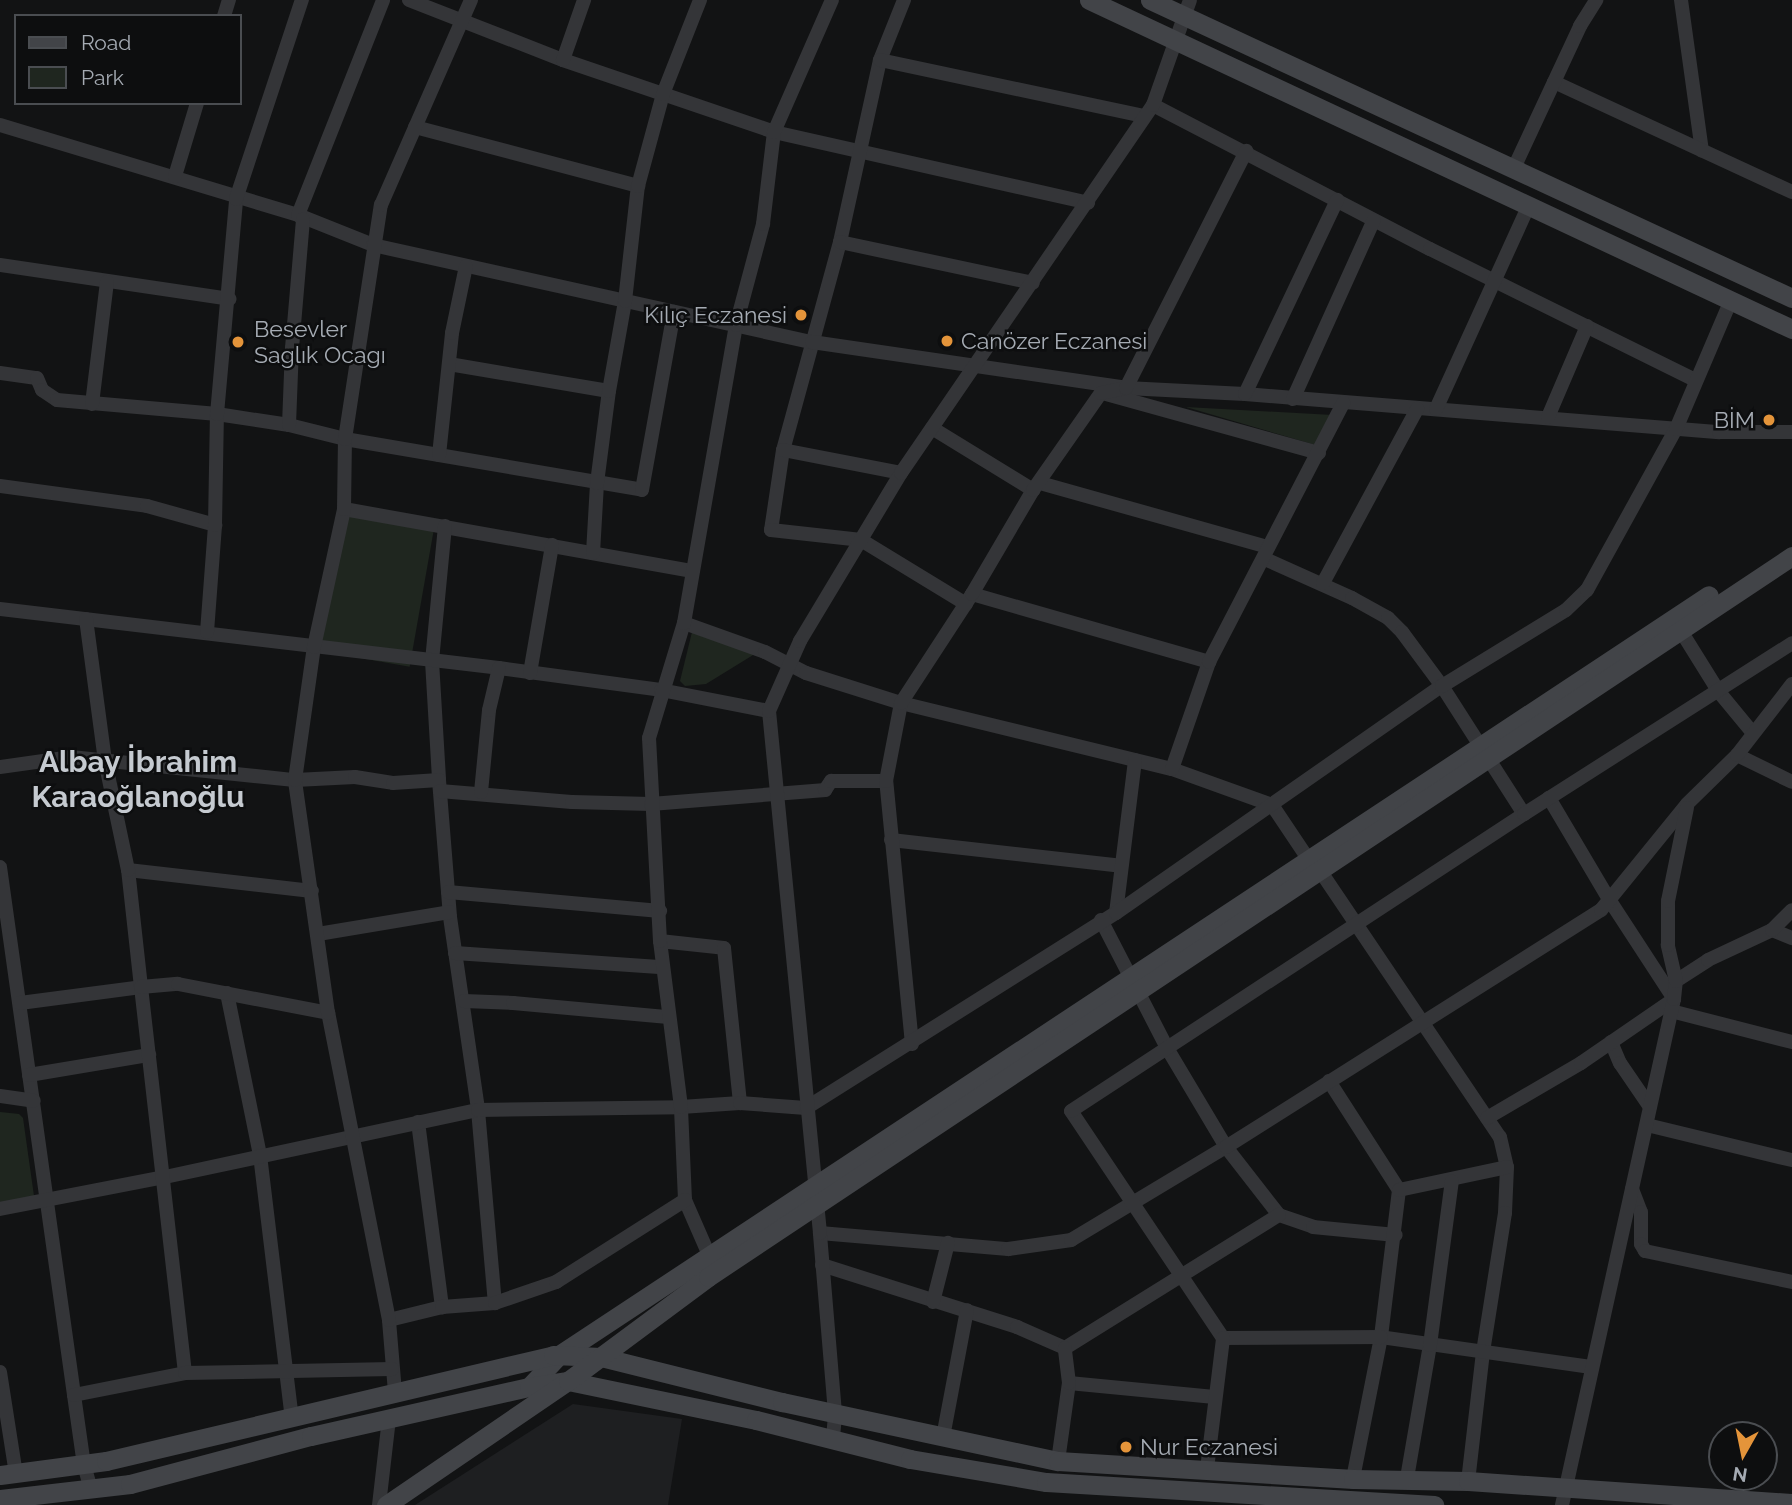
<!DOCTYPE html>
<meta charset="utf-8">
<style>
body{margin:0}
#map{position:relative;width:1792px;height:1505px;overflow:hidden;background:#121314;font-family:Raleway,sans-serif}
div>[style]{position:absolute}
[style*='--x']{left:calc(var(--x)*1px);top:calc(var(--y)*1px);width:calc(var(--w)*1px);rotate:calc(var(--a)*1deg)}
.built>*{inset:0;background:#1e1f21}
.green>*{inset:0;background:#1f261f;transform-origin:0 0}
.street>*{height:14px;margin:-7px;padding:0 7px;transform-origin:7px;border-radius:7px;background:#343538}
.secondary>*{height:19px;margin:-9.5px;padding:0 9.5px;transform-origin:9.5px;border-radius:9.5px;background:#424448}
.dots>*{width:19px;height:19px;translate:-50% -50%;box-sizing:border-box;border:4px solid #0d0e0f;border-radius:50%}
span{translate:-50% -50%;white-space:nowrap;text-align:center;line-height:1.15;-webkit-text-stroke:5px #0d0e0f;paint-order:stroke}
.poi-label{font-size:23px;color:#a5abb3}
.right{translate:-100% -50%;text-align:right}
.left{translate:0 -50%;text-align:left}
.district-label{font-size:30px;color:#c5cad0;font-weight:700}
.legend{position:absolute;left:14px;top:14px;width:228px;height:91px;box-sizing:border-box;background:#0d0e0f;border:2px solid #4a4d51;margin:0;padding:9px 12px;list-style:none;font-size:21px;color:#a5abb3}
.legend li{display:flex;align-items:center;gap:14px;height:35px}
.legend b{width:35px;border:2px solid #4a4d51}
.north{position:absolute;left:1708px;top:1421px;width:70px;height:70px;box-sizing:border-box;background:#0d0e0f;border:2px solid #4a4d51;border-radius:50%;rotate:189deg;font-size:19px;font-weight:700;line-height:28px;text-align:center;color:#a5abb3}
.north::after{content:'';display:block;margin:auto;width:24px;height:32px;background:#e4943a;clip-path:polygon(50% 0,100% 100%,50% 72%,0 100%)}
</style>
<div id="map">
<div class="built">
<div style="clip-path:polygon(573px 1404px,682px 1419px,668px 1505px,415px 1505px)"></div>
</div>
<div class="green">
<div style="clip-path:polygon(1186px 407px,1333px 415px,1319px 446px)"></div>
<div style="left:344px;top:515px;width:91px;height:138px;rotate:10deg"></div>
<div style="clip-path:polygon(692px 632px,758px 652px,706px 684px,685px 686px,680px 681px)"></div>
<div style="clip-path:polygon(0 1112px,19px 1114px,23px 1118px,34px 1196px,0 1204px)"></div>
</div>
<div class="street">
<div style="--x:409;--y:0;--w:165;--a:21.3"></div>
<div style="--x:563;--y:60;--w:223;--a:18.8"></div>
<div style="--x:774;--y:132;--w:322;--a:12.7"></div>
<div style="--x:904;--y:0;--w:65;--a:111.8"></div>
<div style="--x:880;--y:60;--w:186;--a:102.4"></div>
<div style="--x:840;--y:242;--w:216;--a:105.3"></div>
<div style="--x:783;--y:450;--w:81;--a:98.5"></div>
<div style="--x:771;--y:530;--w:91;--a:6.3"></div>
<div style="--x:861;--y:540;--w:123;--a:31.4"></div>
<div style="--x:1681;--y:0;--w:152;--a:82.1"></div>
<div style="--x:224;--y:16;--w:17;--a:-73"></div>
<div style="--x:563;--y:60;--w:64;--a:-70.7"></div>
<div style="--x:880;--y:60;--w:269;--a:12"></div>
<div style="--x:1554;--y:82;--w:262;--a:24.8"></div>
<div style="--x:1153;--y:105;--w:312;--a:27.5"></div>
<div style="--x:1430;--y:249;--w:296;--a:26.3"></div>
<div style="--x:0;--y:125;--w:311;--a:16.8"></div>
<div style="--x:298;--y:215;--w:81;--a:21.8"></div>
<div style="--x:373;--y:245;--w:450;--a:12.5"></div>
<div style="--x:812;--y:342;--w:317;--a:8.3"></div>
<div style="--x:1126;--y:388;--w:119;--a:2.9"></div>
<div style="--x:1245;--y:394;--w:476;--a:4.6"></div>
<div style="--x:1719;--y:432;--w:73;--a:0"></div>
<div style="--x:415;--y:127;--w:231;--a:14.8"></div>
<div style="--x:1513;--y:170;--w:159;--a:-65"></div>
<div style="--x:1580;--y:26;--w:31;--a:-58"></div>
<div style="--x:175;--y:176;--w:76;--a:-73.2"></div>
<div style="--x:298;--y:215;--w:231;--a:-68.4"></div>
<div style="--x:840;--y:242;--w:197;--a:12"></div>
<div style="--x:0;--y:265;--w:232;--a:8.4"></div>
<div style="--x:449;--y:364;--w:162;--a:9.6"></div>
<div style="--x:0;--y:373;--w:37;--a:8"></div>
<div style="--x:37;--y:378;--w:13;--a:67"></div>
<div style="--x:42;--y:390;--w:18;--a:34"></div>
<div style="--x:57;--y:400;--w:161;--a:5"></div>
<div style="--x:217;--y:414;--w:73;--a:8.7"></div>
<div style="--x:289;--y:425;--w:58;--a:14"></div>
<div style="--x:345;--y:439;--w:301;--a:9.7"></div>
<div style="--x:642;--y:490;--w:181;--a:-79.8"></div>
<div style="--x:1106;--y:394;--w:221;--a:15.5"></div>
<div style="--x:1245;--y:394;--w:215;--a:-64.6"></div>
<div style="--x:1293;--y:399;--w:196;--a:-65.7"></div>
<div style="--x:92;--y:404;--w:123;--a:-83"></div>
<div style="--x:1436;--y:409;--w:224;--a:-65.5"></div>
<div style="--x:1548;--y:417;--w:99;--a:-66.8"></div>
<div style="--x:289;--y:425;--w:77;--a:-87.8"></div>
<div style="--x:292;--y:348;--w:129;--a:-85.1"></div>
<div style="--x:932;--y:428;--w:119;--a:31.5"></div>
<div style="--x:783;--y:450;--w:120;--a:11"></div>
<div style="--x:439;--y:455;--w:123;--a:-83.9"></div>
<div style="--x:452;--y:333;--w:68;--a:-78.2"></div>
<div style="--x:1040;--y:483;--w:237;--a:15.7"></div>
<div style="--x:0;--y:486;--w:148;--a:7.7"></div>
<div style="--x:147;--y:506;--w:71;--a:15.6"></div>
<div style="--x:344;--y:509;--w:354;--a:10.1"></div>
<div style="--x:445;--y:526;--w:136;--a:95.5"></div>
<div style="--x:432;--y:661;--w:119;--a:86.6"></div>
<div style="--x:439;--y:780;--w:137;--a:85.4"></div>
<div style="--x:450;--y:917;--w:195;--a:81.7"></div>
<div style="--x:478;--y:1110;--w:194;--a:85"></div>
<div style="--x:593;--y:553;--w:70;--a:-86.7"></div>
<div style="--x:597;--y:483;--w:93;--a:-82.6"></div>
<div style="--x:609;--y:391;--w:91;--a:-79.9"></div>
<div style="--x:625;--y:301;--w:116;--a:-83.6"></div>
<div style="--x:638;--y:186;--w:95;--a:-74.8"></div>
<div style="--x:663;--y:94;--w:101;--a:-68.5"></div>
<div style="--x:1265;--y:559;--w:95;--a:24.1"></div>
<div style="--x:1352;--y:598;--w:41;--a:29.1"></div>
<div style="--x:1388;--y:618;--w:20;--a:45"></div>
<div style="--x:1402;--y:632;--w:67;--a:53.5"></div>
<div style="--x:1442;--y:686;--w:152;--a:57.4"></div>
<div style="--x:1323;--y:583;--w:198;--a:-61.6"></div>
<div style="--x:972;--y:594;--w:247;--a:16"></div>
<div style="--x:0;--y:609;--w:502;--a:6.74"></div>
<div style="--x:499;--y:668;--w:163;--a:7.7"></div>
<div style="--x:661;--y:690;--w:110;--a:11"></div>
<div style="--x:684;--y:623;--w:86;--a:19.7"></div>
<div style="--x:765;--y:652;--w:46;--a:27.1"></div>
<div style="--x:806;--y:673;--w:100;--a:17.5"></div>
<div style="--x:901;--y:703;--w:279;--a:13.7"></div>
<div style="--x:1172;--y:769;--w:106;--a:19.8"></div>
<div style="--x:1272;--y:805;--w:66;--a:56.1"></div>
<div style="--x:1309;--y:860;--w:17;--a:45"></div>
<div style="--x:1321;--y:872;--w:320;--a:56"></div>
<div style="--x:1500;--y:1137;--w:31;--a:77"></div>
<div style="--x:1507;--y:1167;--w:46;--a:92.5"></div>
<div style="--x:1505;--y:1213;--w:141;--a:99"></div>
<div style="--x:1483;--y:1352;--w:130;--a:96.6"></div>
<div style="--x:1676;--y:623;--w:81;--a:58.1"></div>
<div style="--x:1719;--y:692;--w:52;--a:50.5"></div>
<div style="--x:207;--y:632;--w:107;--a:-85.7"></div>
<div style="--x:215;--y:525;--w:111;--a:-89"></div>
<div style="--x:217;--y:414;--w:216;--a:-84.9"></div>
<div style="--x:236;--y:199;--w:210;--a:-71.7"></div>
<div style="--x:530;--y:673;--w:130;--a:-80.2"></div>
<div style="--x:1737;--y:755;--w:61;--a:26.1"></div>
<div style="--x:0;--y:767;--w:72;--a:-8"></div>
<div style="--x:71;--y:757;--w:225;--a:5.9"></div>
<div style="--x:295;--y:780;--w:60;--a:-2.9"></div>
<div style="--x:355;--y:777;--w:38;--a:9"></div>
<div style="--x:393;--y:783;--w:46;--a:-3.7"></div>
<div style="--x:1172;--y:769;--w:113;--a:-70.9"></div>
<div style="--x:1209;--y:662;--w:292;--a:-62.6"></div>
<div style="--x:440;--y:791;--w:132;--a:4.8"></div>
<div style="--x:572;--y:802;--w:79;--a:1.5"></div>
<div style="--x:651;--y:804;--w:175;--a:-4.6"></div>
<div style="--x:825;--y:790;--w:11;--a:-56"></div>
<div style="--x:831;--y:781;--w:55;--a:0"></div>
<div style="--x:481;--y:792;--w:82;--a:-84.4"></div>
<div style="--x:489;--y:710;--w:43;--a:-76.6"></div>
<div style="--x:891;--y:840;--w:231;--a:6.4"></div>
<div style="--x:0;--y:867;--w:533;--a:82.02"></div>
<div style="--x:74;--y:1395;--w:71;--a:81.9"></div>
<div style="--x:84;--y:1465;--w:26;--a:74"></div>
<div style="--x:128;--y:870;--w:185;--a:6.5"></div>
<div style="--x:448;--y:892;--w:213;--a:5.1"></div>
<div style="--x:1116;--y:913;--w:154;--a:-82.9"></div>
<div style="--x:1101;--y:920;--w:144;--a:62.7"></div>
<div style="--x:1167;--y:1048;--w:115;--a:59.2"></div>
<div style="--x:1226;--y:1147;--w:86;--a:52.1"></div>
<div style="--x:1279;--y:1215;--w:36;--a:19"></div>
<div style="--x:1313;--y:1227;--w:83;--a:5.5"></div>
<div style="--x:1772;--y:930;--w:22;--a:22"></div>
<div style="--x:318;--y:934;--w:133;--a:-9.5"></div>
<div style="--x:660;--y:941;--w:64;--a:6.2"></div>
<div style="--x:724;--y:948;--w:156;--a:84.1"></div>
<div style="--x:455;--y:953;--w:208;--a:3.9"></div>
<div style="--x:1676;--y:981;--w:38;--a:-33"></div>
<div style="--x:1708;--y:960;--w:71;--a:-25.1"></div>
<div style="--x:1772;--y:930;--w:28;--a:-45"></div>
<div style="--x:227;--y:993;--w:165;--a:78.5"></div>
<div style="--x:260;--y:1155;--w:265;--a:83.1"></div>
<div style="--x:464;--y:1001;--w:49;--a:2.3"></div>
<div style="--x:513;--y:1003;--w:156;--a:5.2"></div>
<div style="--x:20;--y:1003;--w:122;--a:-7.5"></div>
<div style="--x:141;--y:987;--w:118;--a:-96.3"></div>
<div style="--x:128;--y:870;--w:111;--a:-101.9"></div>
<div style="--x:105;--y:761;--w:143;--a:-97.6"></div>
<div style="--x:1671;--y:1011;--w:125;--a:14.4"></div>
<div style="--x:1611;--y:1042;--w:23;--a:67"></div>
<div style="--x:1620;--y:1063;--w:53;--a:55.7"></div>
<div style="--x:912;--y:1044;--w:264;--a:-95.6"></div>
<div style="--x:886;--y:781;--w:79;--a:-79.1"></div>
<div style="--x:901;--y:703;--w:130;--a:-56.9"></div>
<div style="--x:972;--y:594;--w:121;--a:-59.6"></div>
<div style="--x:1033;--y:490;--w:118;--a:-55"></div>
<div style="--x:1101;--y:393;--w:25;--a:-11"></div>
<div style="--x:1126;--y:388;--w:266;--a:-63.1"></div>
<div style="--x:29;--y:1075;--w:122;--a:-9.5"></div>
<div style="--x:1329;--y:1081;--w:130;--a:57.3"></div>
<div style="--x:1399;--y:1190;--w:148;--a:97"></div>
<div style="--x:1381;--y:1337;--w:145;--a:101.2"></div>
<div style="--x:0;--y:1096;--w:34;--a:8"></div>
<div style="--x:1487;--y:1118;--w:109;--a:-30.3"></div>
<div style="--x:1581;--y:1063;--w:113;--a:-34.5"></div>
<div style="--x:1674;--y:999;--w:117;--a:-123.1"></div>
<div style="--x:1610;--y:901;--w:120;--a:-120.6"></div>
<div style="--x:418;--y:1122;--w:187;--a:82.6"></div>
<div style="--x:1647;--y:1125;--w:149;--a:13.6"></div>
<div style="--x:1632;--y:1189;--w:25;--a:69"></div>
<div style="--x:1641;--y:1212;--w:32;--a:90"></div>
<div style="--x:1641;--y:1244;--w:8;--a:60"></div>
<div style="--x:1645;--y:1251;--w:150;--a:11.9"></div>
<div style="--x:1399;--y:1190;--w:110;--a:-12"></div>
<div style="--x:0;--y:1209;--w:168;--a:-11"></div>
<div style="--x:165;--y:1177;--w:320;--a:-12.1"></div>
<div style="--x:478;--y:1110;--w:203;--a:-0.8"></div>
<div style="--x:681;--y:1107;--w:59;--a:-3.9"></div>
<div style="--x:740;--y:1103;--w:66;--a:4.3"></div>
<div style="--x:806;--y:1108;--w:366;--a:-32.2"></div>
<div style="--x:1116;--y:913;--w:397;--a:-34.9"></div>
<div style="--x:1442;--y:686;--w:145;--a:-31.5"></div>
<div style="--x:1566;--y:610;--w:29;--a:-44"></div>
<div style="--x:1587;--y:590;--w:184;--a:-61.1"></div>
<div style="--x:1676;--y:429;--w:140;--a:-66.9"></div>
<div style="--x:820;--y:1233;--w:189;--a:4.9"></div>
<div style="--x:1008;--y:1249;--w:64;--a:-8.1"></div>
<div style="--x:1071;--y:1240;--w:181;--a:-31"></div>
<div style="--x:1226;--y:1147;--w:444;--a:-32.3"></div>
<div style="--x:1601;--y:910;--w:136;--a:-50.9"></div>
<div style="--x:1687;--y:804;--w:70;--a:-44.4"></div>
<div style="--x:1737;--y:755;--w:90;--a:-52.2"></div>
<div style="--x:709;--y:1255;--w:60;--a:-113.6"></div>
<div style="--x:685;--y:1200;--w:93;--a:-92.5"></div>
<div style="--x:681;--y:1107;--w:167;--a:-97.2"></div>
<div style="--x:660;--y:941;--w:203;--a:-93.1"></div>
<div style="--x:649;--y:738;--w:120;--a:-73.1"></div>
<div style="--x:684;--y:623;--w:303;--a:-80.1"></div>
<div style="--x:736;--y:325;--w:105;--a:-75"></div>
<div style="--x:763;--y:224;--w:93;--a:-83.2"></div>
<div style="--x:774;--y:132;--w:144;--a:-66.3"></div>
<div style="--x:822;--y:1265;--w:205;--a:17.6"></div>
<div style="--x:1017;--y:1327;--w:52;--a:23.6"></div>
<div style="--x:1065;--y:1348;--w:252;--a:-31.9"></div>
<div style="--x:933;--y:1302;--w:61;--a:-75.7"></div>
<div style="--x:389;--y:1320;--w:55;--a:-13.8"></div>
<div style="--x:442;--y:1307;--w:53;--a:-4.3"></div>
<div style="--x:495;--y:1303;--w:65;--a:-19"></div>
<div style="--x:556;--y:1282;--w:153;--a:-32.4"></div>
<div style="--x:1591;--y:1367;--w:212;--a:-171.9"></div>
<div style="--x:1381;--y:1337;--w:158;--a:179.6"></div>
<div style="--x:1223;--y:1338;--w:273;--a:-123.8"></div>
<div style="--x:1071;--y:1111;--w:542;--a:-33.25"></div>
<div style="--x:1524;--y:814;--w:318;--a:-32.5"></div>
<div style="--x:0;--y:1372;--w:103;--a:81.1"></div>
<div style="--x:185;--y:1373;--w:388;--a:-96.5"></div>
<div style="--x:141;--y:987;--w:37;--a:-5"></div>
<div style="--x:178;--y:984;--w:153;--a:10.9"></div>
<div style="--x:1069;--y:1383;--w:146;--a:5.5"></div>
<div style="--x:395;--y:1392;--w:72;--a:-94.8"></div>
<div style="--x:389;--y:1320;--w:313;--a:-101.2"></div>
<div style="--x:328;--y:1013;--w:235;--a:-98.1"></div>
<div style="--x:295;--y:780;--w:134;--a:-81.9"></div>
<div style="--x:314;--y:647;--w:141;--a:-77.7"></div>
<div style="--x:344;--y:509;--w:70;--a:-89.2"></div>
<div style="--x:345;--y:439;--w:237;--a:-81.3"></div>
<div style="--x:381;--y:205;--w:224;--a:-66.3"></div>
<div style="--x:74;--y:1395;--w:113;--a:-11.2"></div>
<div style="--x:185;--y:1373;--w:207;--a:-1.1"></div>
<div style="--x:943;--y:1437;--w:129;--a:-79.3"></div>
<div style="--x:833;--y:1438;--w:25;--a:-85"></div>
<div style="--x:835;--y:1413;--w:181;--a:-94.8"></div>
<div style="--x:820;--y:1233;--w:524;--a:-95.58"></div>
<div style="--x:769;--y:711;--w:77;--a:-66.1"></div>
<div style="--x:800;--y:641;--w:196;--a:-59"></div>
<div style="--x:901;--y:473;--w:446;--a:-55.6"></div>
<div style="--x:1153;--y:105;--w:111;--a:-70.6"></div>
<div style="--x:1058;--y:1461;--w:79;--a:-82"></div>
<div style="--x:1069;--y:1383;--w:35;--a:-97"></div>
<div style="--x:1207;--y:1469;--w:132;--a:-83"></div>
<div style="--x:1407;--y:1478;--w:135;--a:-80.2"></div>
<div style="--x:1430;--y:1345;--w:165;--a:-82.4"></div>
<div style="--x:379;--y:1505;--w:87;--a:-83.4"></div>
<div style="--x:1562;--y:1505;--w:518;--a:-77.52"></div>
<div style="--x:1674;--y:999;--w:18;--a:-84"></div>
<div style="--x:1676;--y:981;--w:37;--a:-103"></div>
<div style="--x:1668;--y:945;--w:44;--a:-90"></div>
<div style="--x:1668;--y:901;--w:95;--a:-78.5"></div>
</div>
<div class="secondary">
<div style="--x:1089;--y:0;--w:776;--a:25.08"></div>
<div style="--x:1150;--y:0;--w:708;--a:24.9"></div>
<div style="--x:529;--y:1387;--w:44;--a:-46.8"></div>
<div style="--x:559;--y:1355;--w:1378;--a:-33.46"></div>
<div style="--x:0;--y:1475;--w:107;--a:-7.5"></div>
<div style="--x:106;--y:1461;--w:459;--a:-13.3"></div>
<div style="--x:553;--y:1355;--w:48;--a:2.4"></div>
<div style="--x:601;--y:1357;--w:187;--a:14"></div>
<div style="--x:782;--y:1402;--w:282;--a:12.1"></div>
<div style="--x:1058;--y:1461;--w:296;--a:3.5"></div>
<div style="--x:1353;--y:1479;--w:115;--a:1"></div>
<div style="--x:1468;--y:1481;--w:325;--a:3.9"></div>
<div style="--x:0;--y:1499;--w:131;--a:-6.6"></div>
<div style="--x:130;--y:1484;--w:187;--a:-14.9"></div>
<div style="--x:311;--y:1436;--w:223;--a:-12.7"></div>
<div style="--x:529;--y:1387;--w:39;--a:-9"></div>
<div style="--x:568;--y:1381;--w:192;--a:11.7"></div>
<div style="--x:756;--y:1420;--w:159;--a:14.2"></div>
<div style="--x:910;--y:1459;--w:138;--a:9.6"></div>
<div style="--x:1046;--y:1482;--w:389;--a:3.4"></div>
<div style="--x:386;--y:1505;--w:220;--a:-34.3"></div>
<div style="--x:568;--y:1381;--w:174;--a:-36.6"></div>
<div style="--x:708;--y:1277;--w:1302;--a:-33.63"></div>
</div>
<div class="dots">
<div style="left:801px;top:315px;background:#e4943a"></div>
<div style="left:947px;top:341px;background:#e4943a"></div>
<div style="left:238px;top:342px;background:#e4943a"></div>
<div style="left:1769px;top:420px;background:#e4943a"></div>
<div style="left:1126px;top:1447px;background:#e4943a"></div>
</div>
<div class="poi-label">
<span class="right" style="left:787px;top:315px">Kılıç Eczanesi</span>
<span class="left" style="left:254px;top:342px">Besevler<br>Saglık Ocagı</span>
<span class="left" style="left:961px;top:341px">Canözer Eczanesi</span>
<span class="right" style="left:1755px;top:420px">BİM</span>
<span class="left" style="left:1140px;top:1447px">Nur Eczanesi</span>
</div>
<div class="district-label">
<span style="left:138px;top:779px">Albay İbrahim<br>Karaoğlanoğlu</span>
</div>
<ul class="legend">
<li><b style="height:9px;background:#424448"></b>Road</li>
<li><b style="height:19px;background:#1f261f"></b>Park</li>
</ul>
<div class="north">N</div>
</div>
